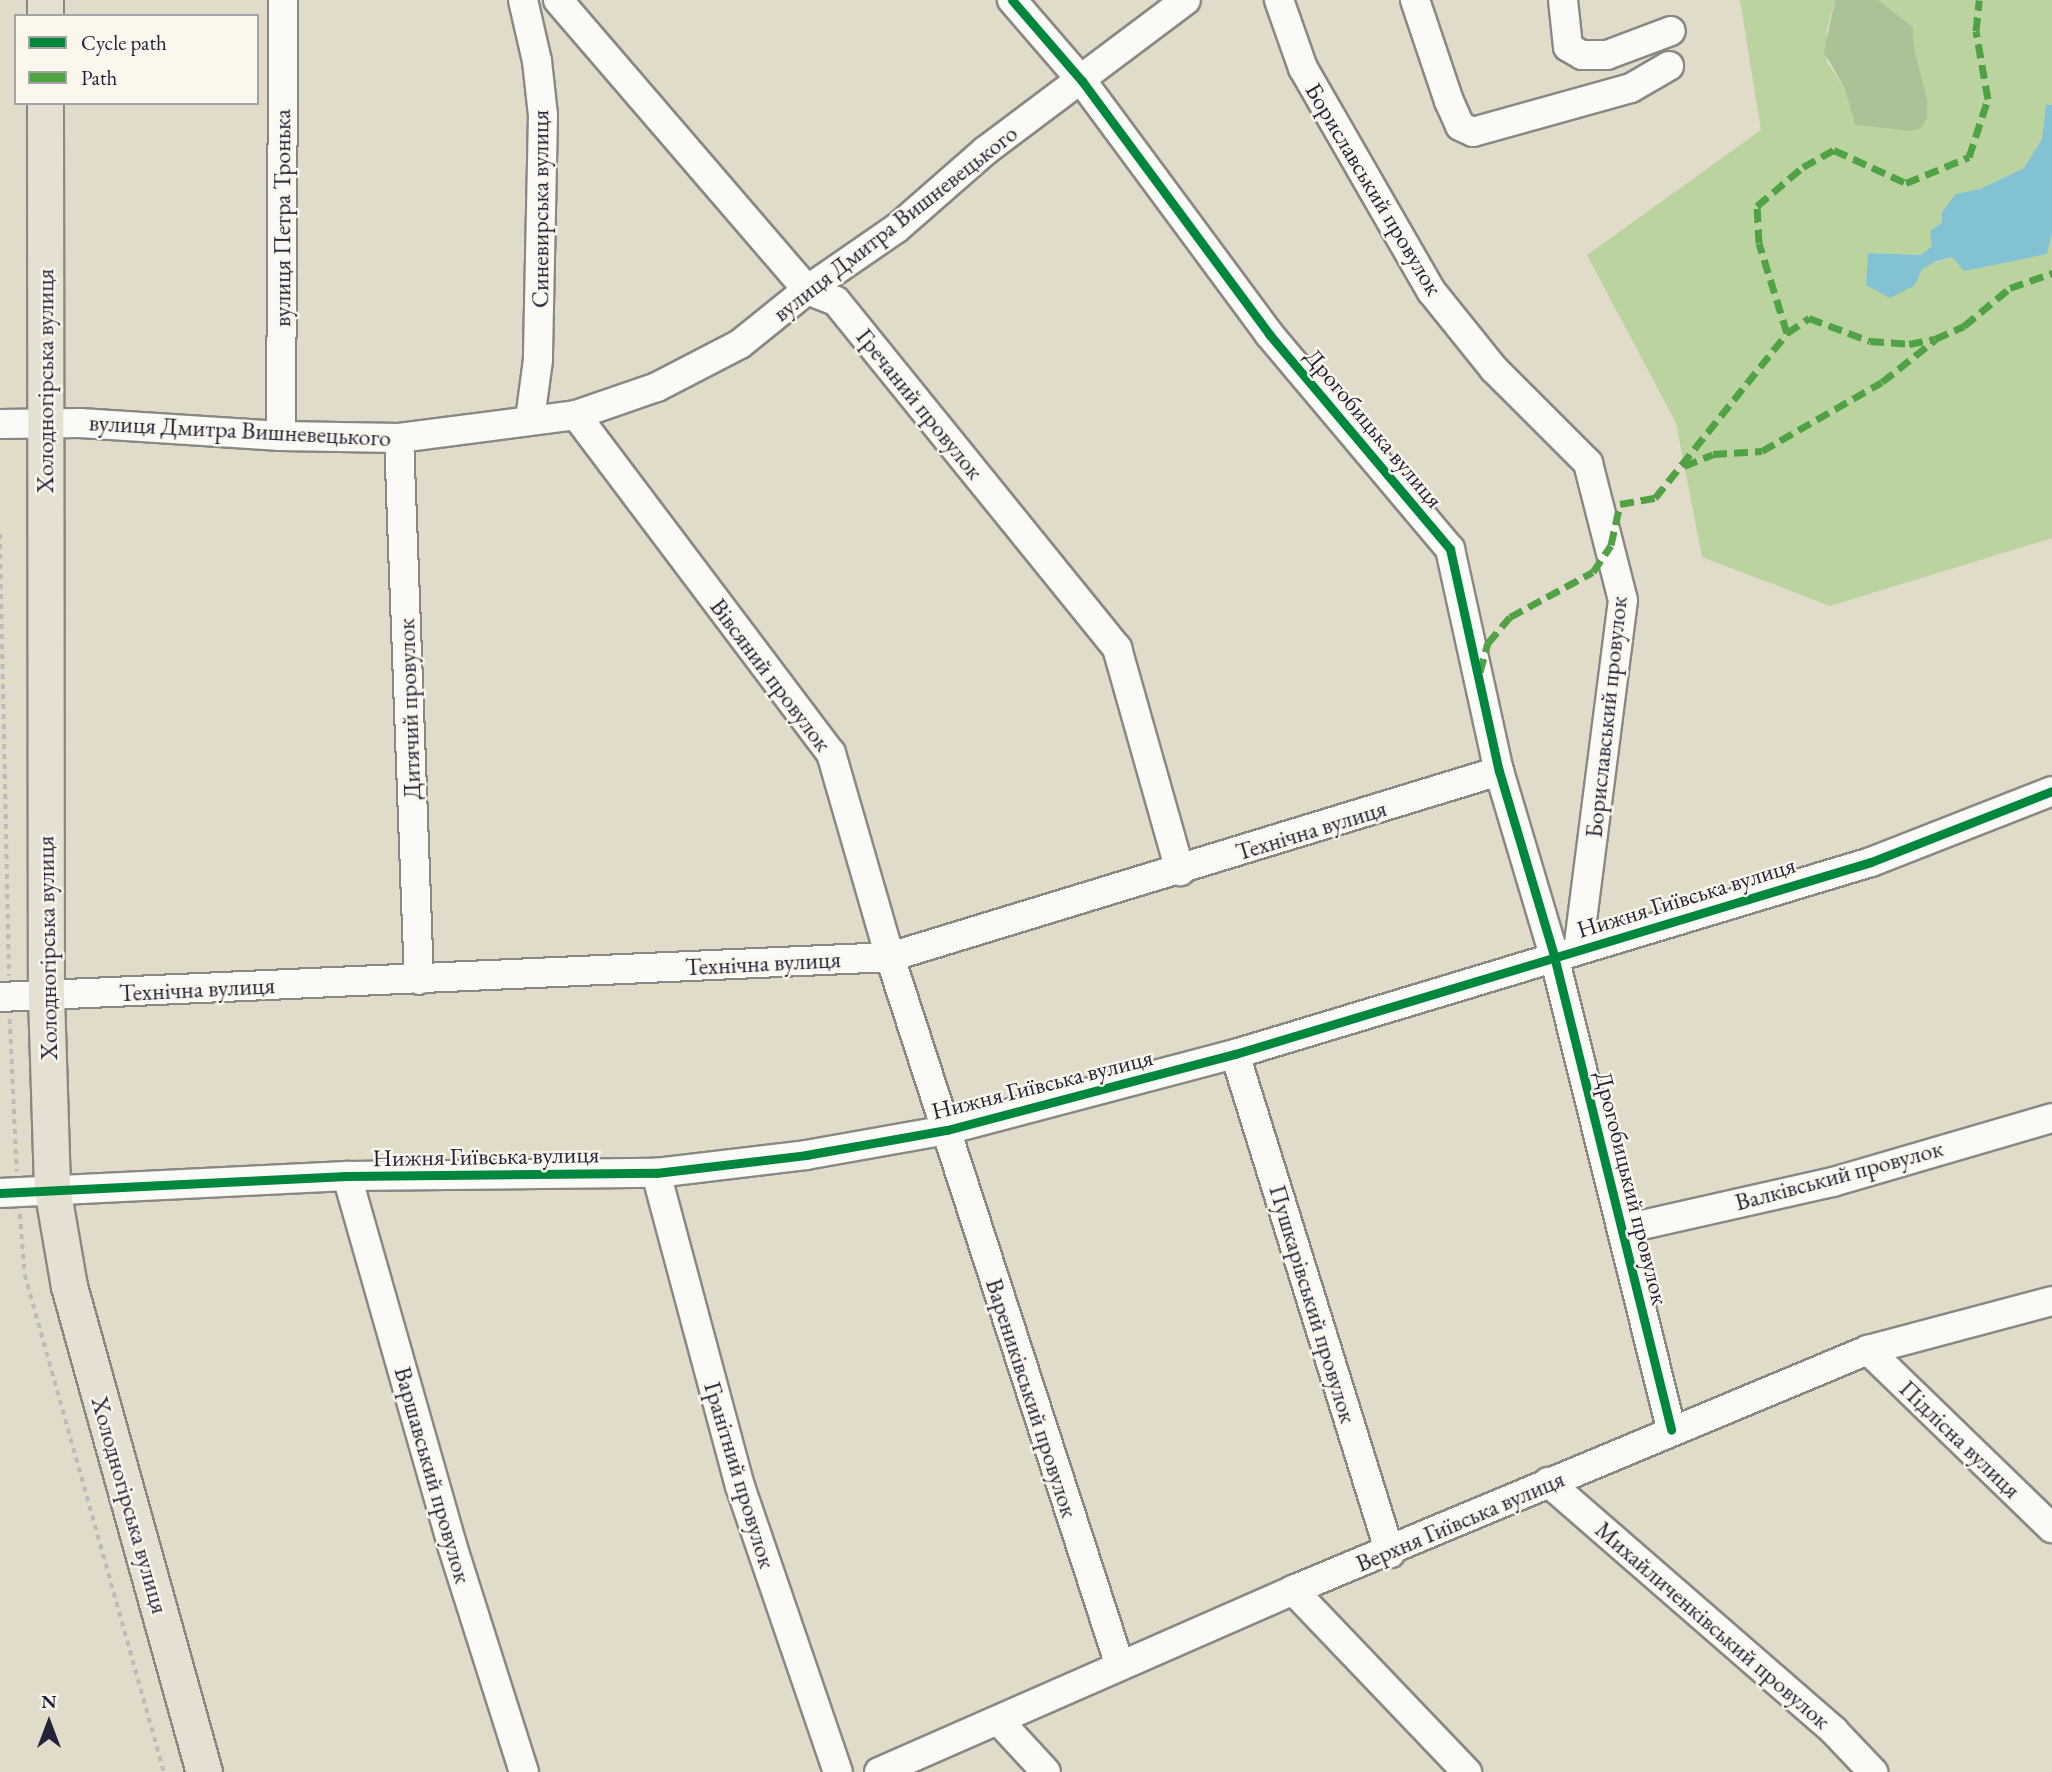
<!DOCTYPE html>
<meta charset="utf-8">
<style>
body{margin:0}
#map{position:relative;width:2052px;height:1772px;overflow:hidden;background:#e1dcca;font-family:"EB Garamond",serif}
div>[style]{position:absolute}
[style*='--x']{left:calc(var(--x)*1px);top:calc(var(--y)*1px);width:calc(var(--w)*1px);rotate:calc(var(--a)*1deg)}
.green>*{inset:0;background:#bad39f}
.forest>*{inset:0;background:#a9c396}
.water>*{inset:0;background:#82c2d3}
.path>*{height:3.5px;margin-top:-1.75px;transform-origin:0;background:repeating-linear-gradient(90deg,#bcbaba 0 5px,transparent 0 10px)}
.roads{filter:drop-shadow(2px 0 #8b8884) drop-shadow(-2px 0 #8b8884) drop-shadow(0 2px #8b8884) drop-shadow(0 -2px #8b8884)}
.minor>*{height:28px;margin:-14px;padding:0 14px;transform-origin:14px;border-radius:14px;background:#fafaf7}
.major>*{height:35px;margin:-17.5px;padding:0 17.5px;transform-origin:17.5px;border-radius:17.5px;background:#e6e0d3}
.quiet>*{height:7px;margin-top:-3.5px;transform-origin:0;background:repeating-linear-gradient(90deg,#50a245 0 14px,transparent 0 21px)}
.cycleway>*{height:9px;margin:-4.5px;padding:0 4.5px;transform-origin:4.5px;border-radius:4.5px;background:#00873e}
span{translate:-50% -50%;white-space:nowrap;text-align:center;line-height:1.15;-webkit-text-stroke:5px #fbf7ec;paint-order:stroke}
.street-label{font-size:24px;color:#22223b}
.legend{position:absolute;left:14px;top:14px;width:245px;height:91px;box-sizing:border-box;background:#fbf7ec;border:2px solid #a4a2a5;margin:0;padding:9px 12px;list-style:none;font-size:21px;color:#22223b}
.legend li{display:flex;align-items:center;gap:14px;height:35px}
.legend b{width:35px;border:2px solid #a4a2a5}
.north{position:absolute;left:14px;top:1688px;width:70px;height:70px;-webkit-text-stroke:5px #fbf7ec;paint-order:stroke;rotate:0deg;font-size:19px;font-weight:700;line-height:28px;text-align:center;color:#22223b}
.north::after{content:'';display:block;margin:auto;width:24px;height:32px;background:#22223b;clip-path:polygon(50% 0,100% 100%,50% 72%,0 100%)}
</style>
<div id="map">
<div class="green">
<div style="clip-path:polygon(1740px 0,1835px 0,1827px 29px,1827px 62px,1845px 89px,1855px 125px,1900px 130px,1927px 118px,1927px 98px,1914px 48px,1913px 27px,1878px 0,2052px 0,2052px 105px,2046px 105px,2042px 139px,2024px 168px,1980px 189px,1956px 194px,1932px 246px,1921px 255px,1869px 253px,1866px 284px,1952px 257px,2047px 254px,2052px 233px,2052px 538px,1830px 606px,1702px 557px,1676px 423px,1587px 255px,1761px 130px)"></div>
</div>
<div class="forest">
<div style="clip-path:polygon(1835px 0,1878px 0,1913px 27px,1914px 48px,1927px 98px,1927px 118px,1921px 128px,1910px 131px,1855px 125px,1845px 89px,1824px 52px)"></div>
</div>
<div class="water">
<div style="clip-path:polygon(2046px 105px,2052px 105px,2052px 233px,2047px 254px,1964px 271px,1952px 257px,1937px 261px,1922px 269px,1915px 285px,1890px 298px,1866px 285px,1868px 253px,1921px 255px,1932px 246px,1930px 231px,1942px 223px,1942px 212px,1956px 194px,1980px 189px,2024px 168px,2042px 139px)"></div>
</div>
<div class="path">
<div style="--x:0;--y:534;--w:442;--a:88.8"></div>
<div style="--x:10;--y:1019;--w:153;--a:87.4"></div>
<div style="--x:20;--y:1214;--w:61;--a:85.3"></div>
<div style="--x:25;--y:1275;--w:516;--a:74.37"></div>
</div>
<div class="roads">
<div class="minor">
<div style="--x:523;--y:0;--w:63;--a:77.1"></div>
<div style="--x:537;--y:61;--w:54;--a:83.7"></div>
<div style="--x:543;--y:115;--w:245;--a:91.2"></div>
<div style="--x:538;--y:360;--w:60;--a:97.7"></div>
<div style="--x:558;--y:0;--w:382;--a:49.3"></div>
<div style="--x:807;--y:290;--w:31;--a:21"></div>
<div style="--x:836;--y:301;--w:447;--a:51"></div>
<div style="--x:1117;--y:648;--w:232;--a:74.2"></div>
<div style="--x:1012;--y:0;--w:107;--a:49.2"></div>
<div style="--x:1082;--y:81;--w:315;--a:53.5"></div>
<div style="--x:1269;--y:334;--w:281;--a:49.9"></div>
<div style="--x:1450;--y:549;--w:227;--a:77.6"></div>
<div style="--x:1499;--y:771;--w:193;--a:73.4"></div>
<div style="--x:1554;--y:956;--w:488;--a:76.1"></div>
<div style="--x:1279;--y:0;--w:72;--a:70.6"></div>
<div style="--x:1303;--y:68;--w:258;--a:60.1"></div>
<div style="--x:1432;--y:292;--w:99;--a:51.2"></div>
<div style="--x:1494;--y:369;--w:133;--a:45"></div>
<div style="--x:1588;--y:463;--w:141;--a:75.7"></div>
<div style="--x:1623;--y:600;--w:352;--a:97.3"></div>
<div style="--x:1415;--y:0;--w:107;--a:71.4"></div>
<div style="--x:1449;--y:101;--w:27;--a:66"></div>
<div style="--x:1460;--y:126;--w:14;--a:25"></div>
<div style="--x:1473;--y:132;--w:164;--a:-15.6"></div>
<div style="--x:1631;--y:88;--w:44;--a:-30.1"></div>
<div style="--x:1563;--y:0;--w:47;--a:83.9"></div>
<div style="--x:1568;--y:47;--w:16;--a:30"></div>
<div style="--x:1582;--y:55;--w:25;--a:0"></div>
<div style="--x:1607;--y:55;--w:68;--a:-20.6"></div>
<div style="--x:576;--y:415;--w:423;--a:53"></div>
<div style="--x:831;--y:753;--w:212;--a:73.9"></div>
<div style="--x:890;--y:957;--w:745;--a:72.03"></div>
<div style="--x:0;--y:424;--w:80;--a:-0.7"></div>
<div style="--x:80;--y:423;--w:201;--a:3.7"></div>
<div style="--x:281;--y:436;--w:118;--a:1"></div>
<div style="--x:399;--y:438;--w:178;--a:-7.4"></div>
<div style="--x:576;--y:415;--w:86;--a:-19.1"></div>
<div style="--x:657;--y:387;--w:93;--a:-27.4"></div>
<div style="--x:740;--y:344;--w:86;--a:-38.9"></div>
<div style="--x:807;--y:290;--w:109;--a:-34.6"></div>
<div style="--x:897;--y:228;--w:117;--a:-41.2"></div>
<div style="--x:985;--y:151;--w:251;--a:-36.9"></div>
<div style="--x:281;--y:436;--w:436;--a:-89.7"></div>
<div style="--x:399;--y:438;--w:542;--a:87.89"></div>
<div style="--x:0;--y:997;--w:891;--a:-2.57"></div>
<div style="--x:890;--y:957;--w:637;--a:-16.98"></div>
<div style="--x:1235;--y:1054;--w:523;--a:72.74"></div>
<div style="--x:656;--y:1173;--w:324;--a:75"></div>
<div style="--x:740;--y:1486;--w:302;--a:71.1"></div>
<div style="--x:347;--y:1176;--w:384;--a:74.1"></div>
<div style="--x:452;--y:1545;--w:238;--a:72.4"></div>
<div style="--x:0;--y:1193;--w:347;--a:-2.8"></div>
<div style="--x:347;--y:1176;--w:309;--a:-0.6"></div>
<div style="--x:656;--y:1173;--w:151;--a:-6.8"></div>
<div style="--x:806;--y:1155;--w:143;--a:-10.1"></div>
<div style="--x:947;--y:1130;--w:298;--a:-14.8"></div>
<div style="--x:1235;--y:1054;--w:664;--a:-16.8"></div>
<div style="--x:1871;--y:862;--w:194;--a:-21.4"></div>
<div style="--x:1624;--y:1229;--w:214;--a:-12.7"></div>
<div style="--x:1833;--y:1182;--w:228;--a:-16.3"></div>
<div style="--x:1868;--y:1350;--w:256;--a:44.1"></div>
<div style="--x:1548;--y:1482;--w:379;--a:41"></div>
<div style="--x:1834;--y:1731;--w:57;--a:46.4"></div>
<div style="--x:1293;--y:1590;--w:252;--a:46.3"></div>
<div style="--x:999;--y:1721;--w:69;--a:47.3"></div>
<div style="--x:879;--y:1772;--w:452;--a:-23.7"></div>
<div style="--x:1293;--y:1590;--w:623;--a:-22.66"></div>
<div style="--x:1868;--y:1350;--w:190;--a:-14.9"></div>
</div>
<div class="major">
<div style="--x:45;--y:0;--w:16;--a:90"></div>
<div style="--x:45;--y:103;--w:893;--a:89.94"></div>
<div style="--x:46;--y:996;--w:192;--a:88.2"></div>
<div style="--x:52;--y:1188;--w:99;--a:80.2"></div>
<div style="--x:69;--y:1286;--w:504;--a:74.48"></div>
</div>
</div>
<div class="quiet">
<div style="--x:1787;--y:333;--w:94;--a:-107.3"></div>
<div style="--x:1759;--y:243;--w:37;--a:-93"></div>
<div style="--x:1757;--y:206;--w:60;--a:-40.3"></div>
<div style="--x:1803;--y:167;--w:35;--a:-29"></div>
<div style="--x:1834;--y:150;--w:79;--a:24.6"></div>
<div style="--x:1906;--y:183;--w:68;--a:-22.4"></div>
<div style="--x:1969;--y:157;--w:61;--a:-71.9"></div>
<div style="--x:1988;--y:99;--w:69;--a:-100"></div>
<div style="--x:1976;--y:31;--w:31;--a:-84"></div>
<div style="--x:1684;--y:466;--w:31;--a:-22"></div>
<div style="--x:1713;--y:454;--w:49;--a:-3.5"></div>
<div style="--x:1762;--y:451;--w:138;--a:-29.9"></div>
<div style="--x:1882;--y:382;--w:68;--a:-38.4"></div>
<div style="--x:1480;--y:672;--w:30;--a:-75"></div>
<div style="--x:1488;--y:643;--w:34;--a:-50"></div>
<div style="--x:1510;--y:617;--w:94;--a:-28.5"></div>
<div style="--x:1593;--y:572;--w:32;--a:-56"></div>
<div style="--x:1611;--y:545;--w:42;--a:-77.6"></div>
<div style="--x:1620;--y:504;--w:36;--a:-10"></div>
<div style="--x:1655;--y:498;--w:211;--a:-51.3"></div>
<div style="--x:1787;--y:333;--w:27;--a:-34"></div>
<div style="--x:1809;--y:318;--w:65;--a:20.7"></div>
<div style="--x:1870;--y:341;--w:39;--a:4"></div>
<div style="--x:1909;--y:344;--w:26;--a:-11"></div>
<div style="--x:1935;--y:339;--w:32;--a:-24"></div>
<div style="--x:1964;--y:326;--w:60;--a:-39.6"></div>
<div style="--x:2010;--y:288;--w:45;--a:-19.7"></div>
</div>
<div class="cycleway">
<div style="--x:1012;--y:0;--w:107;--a:49.2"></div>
<div style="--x:1082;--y:81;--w:315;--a:53.5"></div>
<div style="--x:1269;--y:334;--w:281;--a:49.9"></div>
<div style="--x:1450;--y:549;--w:227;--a:77.6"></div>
<div style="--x:1499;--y:771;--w:193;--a:73.4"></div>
<div style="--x:1554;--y:956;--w:488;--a:76.1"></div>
<div style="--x:0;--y:1193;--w:347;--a:-2.8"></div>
<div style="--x:347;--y:1176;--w:309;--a:-0.6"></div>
<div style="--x:656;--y:1173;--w:151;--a:-6.8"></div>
<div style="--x:806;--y:1155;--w:143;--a:-10.1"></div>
<div style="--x:947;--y:1130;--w:298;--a:-14.8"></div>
<div style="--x:1235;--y:1054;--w:664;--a:-16.8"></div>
<div style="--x:1871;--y:862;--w:194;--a:-21.4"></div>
</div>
<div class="street-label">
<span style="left:1374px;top:189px;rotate:59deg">Бориславський провулок</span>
<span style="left:540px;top:209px;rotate:-90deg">Синевирська вулиця</span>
<span style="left:282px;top:218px;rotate:-90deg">вулиця Петра Тронька</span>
<span style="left:895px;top:223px;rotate:-38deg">вулиця Дмитра Вишневецького</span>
<span style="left:45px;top:381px;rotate:-90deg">Холодногірська вулиця</span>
<span style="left:920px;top:404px;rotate:51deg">Гречаний провулок</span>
<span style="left:1374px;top:428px;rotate:50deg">Дрогобицька вулиця</span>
<span style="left:240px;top:430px;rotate:3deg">вулиця Дмитра Вишневецького</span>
<span style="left:771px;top:675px;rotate:53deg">Вівсяний провулок</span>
<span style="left:409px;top:709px;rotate:-92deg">Дитячий провулок</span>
<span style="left:1606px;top:717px;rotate:-84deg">Бориславський провулок</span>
<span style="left:1311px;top:830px;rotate:-17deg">Технічна вулиця</span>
<span style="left:1686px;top:897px;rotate:-17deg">Нижня Гиївська вулиця</span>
<span style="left:47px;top:948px;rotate:-91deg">Холодногірська вулиця</span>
<span style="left:763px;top:963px;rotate:-3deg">Технічна вулиця</span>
<span style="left:197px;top:989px;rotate:-3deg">Технічна вулиця</span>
<span style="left:1042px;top:1084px;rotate:-14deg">Нижня Гиївська вулиця</span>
<span style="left:486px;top:1156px;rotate:-1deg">Нижня Гиївська вулиця</span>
<span style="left:1839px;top:1175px;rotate:-15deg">Валківський провулок</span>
<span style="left:1632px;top:1188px;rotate:76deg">Дрогобицький провулок</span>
<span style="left:1313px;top:1304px;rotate:73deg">Пушкарівський провулок</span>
<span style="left:1032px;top:1398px;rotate:72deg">Варениківський провулок</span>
<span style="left:1960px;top:1439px;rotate:44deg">Підлісна вулиця</span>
<span style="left:433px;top:1475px;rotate:74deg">Варшавський провулок</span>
<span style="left:740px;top:1475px;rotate:73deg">Гранітний провулок</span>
<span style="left:130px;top:1505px;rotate:74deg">Холодногірська вулиця</span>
<span style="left:1460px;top:1521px;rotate:-23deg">Верхня Гиївська вулиця</span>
<span style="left:1713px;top:1625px;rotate:41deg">Михайличенківський провулок</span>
</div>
<ul class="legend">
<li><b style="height:9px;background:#00873e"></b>Cycle path</li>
<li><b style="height:9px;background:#50a245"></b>Path</li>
</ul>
<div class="north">N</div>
</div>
